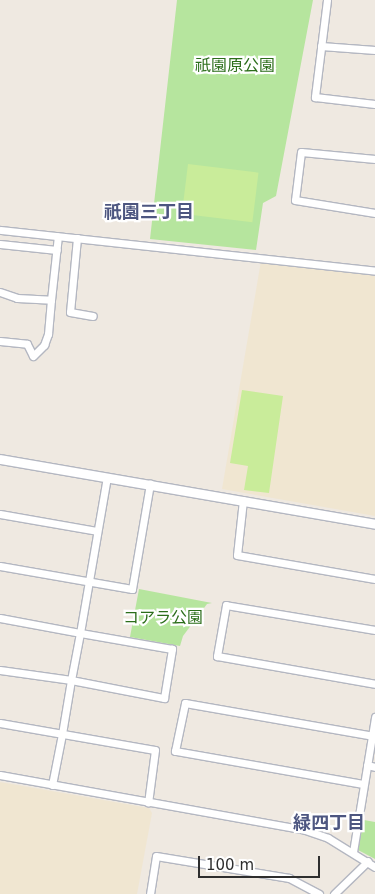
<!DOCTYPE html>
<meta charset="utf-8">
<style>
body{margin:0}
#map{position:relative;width:375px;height:894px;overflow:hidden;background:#efe9e1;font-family:"DejaVu Sans","Noto Sans JP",sans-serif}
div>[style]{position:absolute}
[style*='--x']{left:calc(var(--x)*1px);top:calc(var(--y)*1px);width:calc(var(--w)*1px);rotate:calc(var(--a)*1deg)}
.education>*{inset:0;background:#f0e6d1}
.green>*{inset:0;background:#b6e59e}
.pitch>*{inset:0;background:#c9ec9a;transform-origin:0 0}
.roads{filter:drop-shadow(1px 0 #b4b7c1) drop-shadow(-1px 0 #b4b7c1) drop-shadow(0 1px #b4b7c1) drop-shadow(0 -1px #b4b7c1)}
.minor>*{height:7px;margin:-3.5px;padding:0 3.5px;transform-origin:3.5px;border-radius:3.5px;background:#fff}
.tertiary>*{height:9px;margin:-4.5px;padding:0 4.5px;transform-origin:4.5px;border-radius:4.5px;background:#fff}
span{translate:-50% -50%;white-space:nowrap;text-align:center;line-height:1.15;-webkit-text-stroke:4.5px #fff;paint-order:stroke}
.park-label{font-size:16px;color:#2c6e1b}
.neighbourhood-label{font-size:18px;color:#4d5680;font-weight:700}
.scale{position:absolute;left:198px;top:856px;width:122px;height:22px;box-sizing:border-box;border:2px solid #2e2e2e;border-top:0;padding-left:6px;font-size:15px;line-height:18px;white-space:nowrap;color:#2e2e2e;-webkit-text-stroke:4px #fff;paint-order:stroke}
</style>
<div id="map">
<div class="education">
<div style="clip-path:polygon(261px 261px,375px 272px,375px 516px,222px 489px)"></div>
<div style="clip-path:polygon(0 782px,149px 808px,152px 813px,137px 894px,0 894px)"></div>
</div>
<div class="green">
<div style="clip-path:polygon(177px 0,313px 0,276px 196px,263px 203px,256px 250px,150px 239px)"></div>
<div style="clip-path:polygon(139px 589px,212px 603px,207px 604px,183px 636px,180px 646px,130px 637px)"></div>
<div style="clip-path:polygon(364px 820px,375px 822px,375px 859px,358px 850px)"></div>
</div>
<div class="pitch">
<div style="left:188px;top:164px;width:71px;height:50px;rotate:7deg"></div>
<div style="clip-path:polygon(242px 390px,283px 396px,269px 493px,244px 490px,248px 466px,230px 463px)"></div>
</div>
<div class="roads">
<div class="minor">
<div style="--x:327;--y:0;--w:98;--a:97.1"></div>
<div style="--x:315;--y:97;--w:60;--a:6.7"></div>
<div style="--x:321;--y:46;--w:54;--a:4.2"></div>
<div style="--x:375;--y:159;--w:74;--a:-174.6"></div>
<div style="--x:301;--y:152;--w:48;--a:97.1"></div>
<div style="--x:295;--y:200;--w:81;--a:9.2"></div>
<div style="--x:0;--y:230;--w:377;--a:6.2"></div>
<div style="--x:77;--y:238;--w:74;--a:95.4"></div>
<div style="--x:70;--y:312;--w:23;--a:10"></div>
<div style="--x:0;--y:244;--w:57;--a:6"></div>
<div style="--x:0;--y:292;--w:18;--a:19"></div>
<div style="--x:17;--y:298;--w:34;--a:3"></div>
<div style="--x:51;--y:300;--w:64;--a:-83.8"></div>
<div style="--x:0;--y:341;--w:27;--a:6"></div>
<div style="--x:27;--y:344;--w:13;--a:63"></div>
<div style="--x:33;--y:356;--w:16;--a:-45"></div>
<div style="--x:44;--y:345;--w:12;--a:-70"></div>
<div style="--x:48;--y:334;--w:34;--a:-85"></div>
<div style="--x:243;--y:500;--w:55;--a:96.2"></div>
<div style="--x:237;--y:555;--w:140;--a:9.9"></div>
<div style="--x:0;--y:514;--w:98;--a:9.9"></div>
<div style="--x:0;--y:566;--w:134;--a:9.9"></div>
<div style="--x:132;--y:589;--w:107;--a:-80.3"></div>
<div style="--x:0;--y:618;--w:81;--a:10.6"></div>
<div style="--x:80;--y:633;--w:158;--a:-80.2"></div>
<div style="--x:375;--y:630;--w:151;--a:-170.5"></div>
<div style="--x:226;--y:605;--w:52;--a:100"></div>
<div style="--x:217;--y:656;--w:160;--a:10"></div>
<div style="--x:0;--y:670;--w:72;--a:8"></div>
<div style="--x:71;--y:680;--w:95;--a:11"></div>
<div style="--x:164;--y:698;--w:50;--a:-80.7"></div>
<div style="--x:172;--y:649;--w:93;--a:-170.1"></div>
<div style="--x:80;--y:633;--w:48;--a:100.8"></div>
<div style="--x:71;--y:680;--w:55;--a:99.5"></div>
<div style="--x:62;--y:734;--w:52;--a:101.1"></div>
<div style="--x:0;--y:723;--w:157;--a:9.9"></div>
<div style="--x:155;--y:750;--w:53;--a:97.5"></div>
<div style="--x:367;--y:765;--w:8;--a:14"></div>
<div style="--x:0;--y:775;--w:310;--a:10.2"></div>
<div style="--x:305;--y:830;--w:24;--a:19"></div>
<div style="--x:328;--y:838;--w:55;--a:31.7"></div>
<div style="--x:363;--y:784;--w:191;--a:-170"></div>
<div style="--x:175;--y:751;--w:49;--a:-78.2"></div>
<div style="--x:185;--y:703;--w:193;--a:9.9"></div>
<div style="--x:353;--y:852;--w:137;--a:-80.7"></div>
<div style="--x:150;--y:894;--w:38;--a:-81"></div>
<div style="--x:156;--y:856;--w:135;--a:9.4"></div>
<div style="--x:289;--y:878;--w:34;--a:28"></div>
<div style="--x:334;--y:894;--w:47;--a:-44.1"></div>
</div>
<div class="tertiary">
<div style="--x:0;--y:459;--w:381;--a:9.8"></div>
</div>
</div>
<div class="park-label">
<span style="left:235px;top:66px">祇園原公園</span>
<span style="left:163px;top:618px">コアラ公園</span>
</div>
<div class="neighbourhood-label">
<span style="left:149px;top:212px">祇園三丁目</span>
<span style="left:329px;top:823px">緑四丁目</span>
</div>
<div class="scale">100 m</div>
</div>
